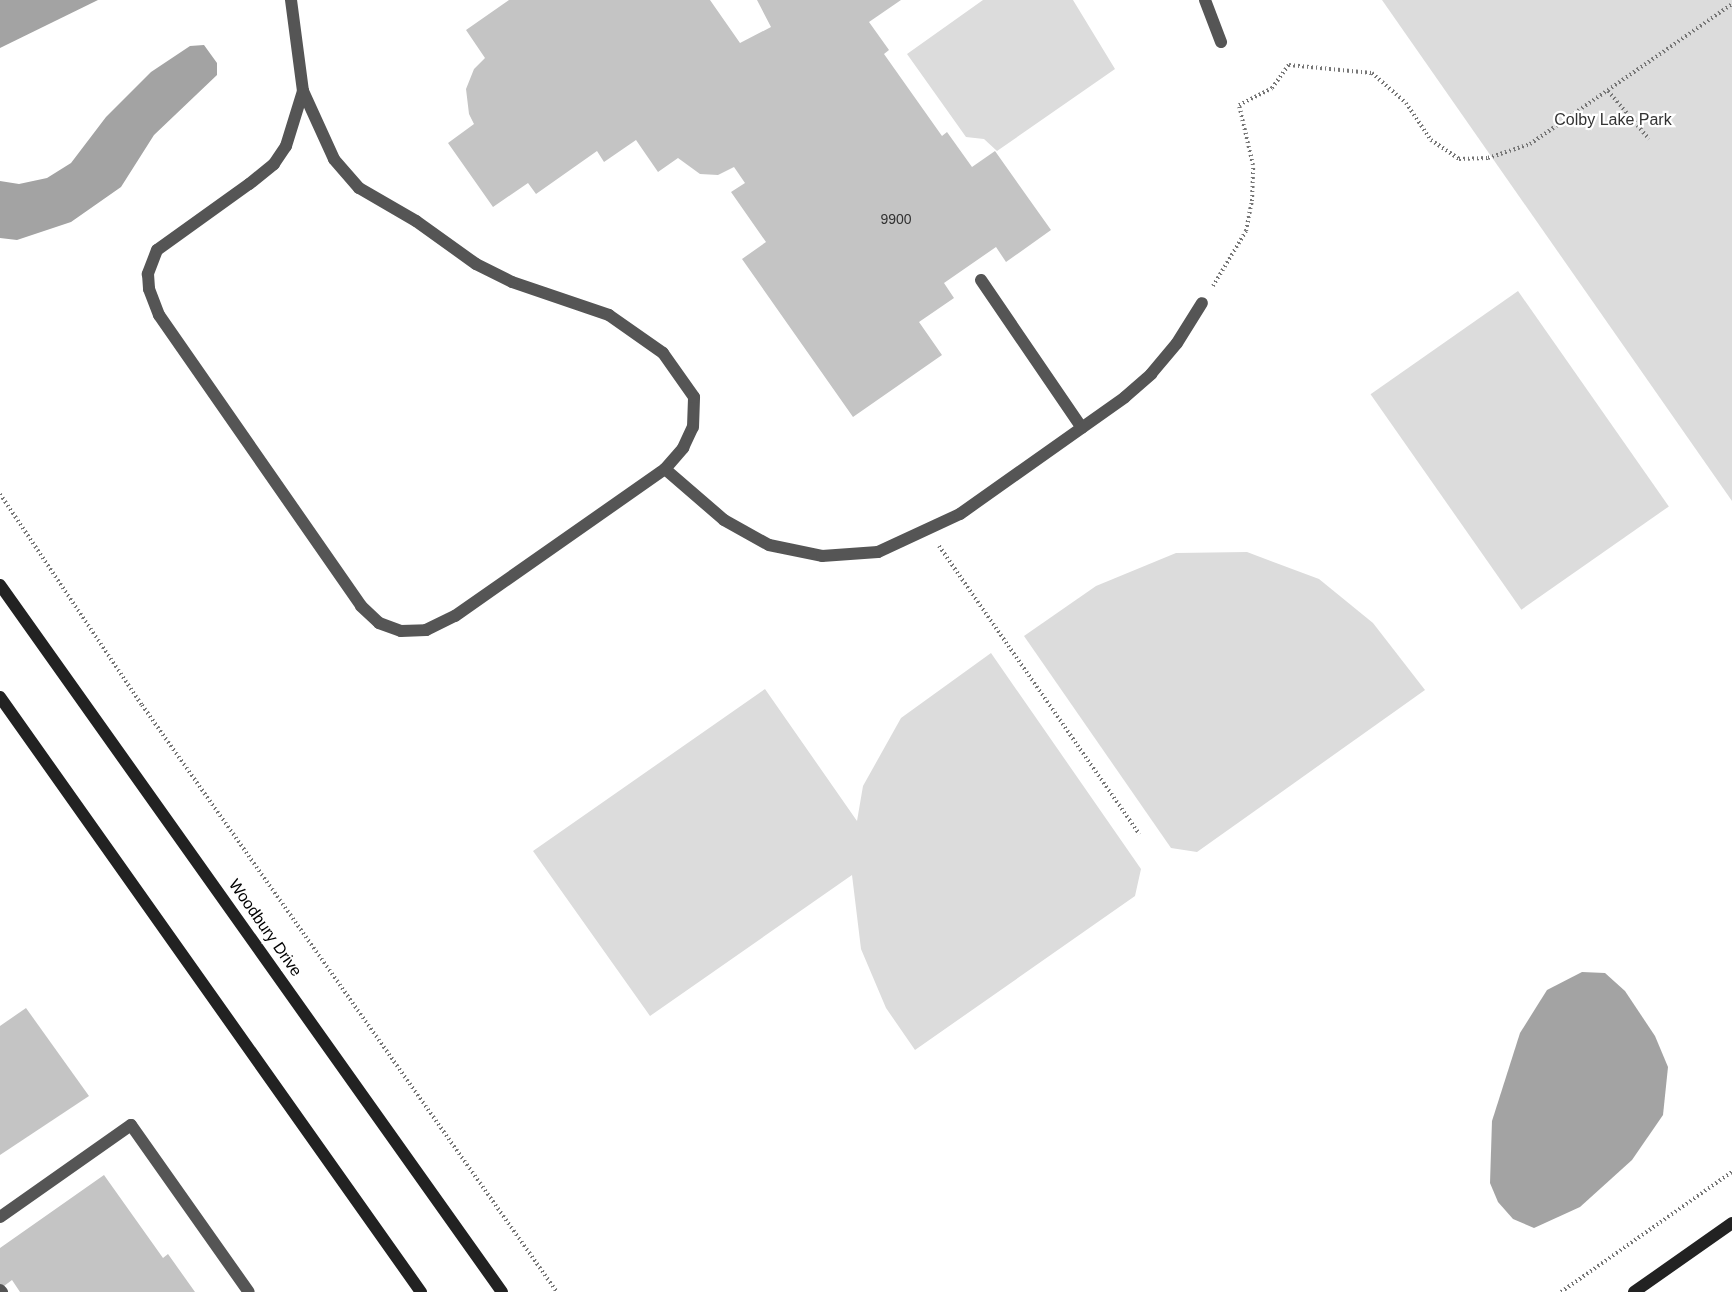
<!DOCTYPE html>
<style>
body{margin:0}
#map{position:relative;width:1732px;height:1292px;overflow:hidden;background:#fff;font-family:Helvetica,sans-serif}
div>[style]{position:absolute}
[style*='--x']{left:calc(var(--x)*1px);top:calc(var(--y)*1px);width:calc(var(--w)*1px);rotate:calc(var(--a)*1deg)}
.green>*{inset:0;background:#dcdcdc;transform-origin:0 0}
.water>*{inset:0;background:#a3a3a3}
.building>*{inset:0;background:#c4c4c4}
.path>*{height:4px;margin-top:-2px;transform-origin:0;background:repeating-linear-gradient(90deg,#777 0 1.5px,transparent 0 4.5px)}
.service>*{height:12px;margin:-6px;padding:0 6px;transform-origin:6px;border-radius:6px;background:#555}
.secondary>*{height:12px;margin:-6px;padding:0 6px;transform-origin:6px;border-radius:6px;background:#222}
span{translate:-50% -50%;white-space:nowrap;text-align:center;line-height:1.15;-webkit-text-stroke:4.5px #fff;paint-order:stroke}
.number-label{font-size:14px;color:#313131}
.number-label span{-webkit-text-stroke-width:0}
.park-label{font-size:16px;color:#333}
.street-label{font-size:16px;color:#000}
</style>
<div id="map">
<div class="green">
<div style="clip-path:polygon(983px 0,1073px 0,1115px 69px,997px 151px,984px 139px,966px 137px,907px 54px)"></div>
<div style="clip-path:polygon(1382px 0,1732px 0,1732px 501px)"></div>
<div style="left:1518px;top:291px;width:263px;height:180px;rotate:55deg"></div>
<div style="clip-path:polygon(1247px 552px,1319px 579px,1373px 623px,1425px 690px,1197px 852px,1171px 848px,1024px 636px,1096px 586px,1176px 553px)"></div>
<div style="clip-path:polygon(991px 653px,1141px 869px,1135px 896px,915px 1050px,886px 1008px,861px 949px,852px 875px,650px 1016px,533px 851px,765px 689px,857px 821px,863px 786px,901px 718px)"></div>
</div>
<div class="water">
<div style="clip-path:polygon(0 0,98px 0,0 48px)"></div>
<div style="clip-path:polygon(204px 45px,217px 63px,217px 75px,154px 135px,121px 187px,71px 222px,17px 240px,0 238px,0 181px,19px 184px,47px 178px,71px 163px,106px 117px,151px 72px,190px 46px)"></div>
<div style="clip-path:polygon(1582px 972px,1605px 973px,1625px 991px,1655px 1036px,1668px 1067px,1663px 1115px,1632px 1160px,1580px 1207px,1534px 1228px,1513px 1219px,1498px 1202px,1490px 1183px,1492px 1121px,1520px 1033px,1547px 990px)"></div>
</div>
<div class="building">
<div style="clip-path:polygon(509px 0,710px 0,740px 43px,771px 27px,757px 0,901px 0,869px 22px,889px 50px,884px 54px,942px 136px,947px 132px,972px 167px,995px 151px,1051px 230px,1006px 262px,996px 247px,944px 283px,954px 298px,919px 322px,942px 355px,853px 417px,742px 259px,766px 242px,731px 192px,745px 183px,734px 167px,718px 175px,700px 174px,678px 158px,658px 172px,636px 140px,604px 162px,597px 151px,536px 194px,528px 183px,493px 207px,448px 143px,474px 124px,469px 114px,466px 89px,474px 69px,485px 58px,466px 30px)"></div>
<div style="clip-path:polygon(26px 1008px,89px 1096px,0 1155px,0 1026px)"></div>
<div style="clip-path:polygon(104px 1175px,163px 1258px,168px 1254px,195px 1292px,20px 1292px,12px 1280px,0 1289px,0 1248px)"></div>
</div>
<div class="path">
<div style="--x:1608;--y:91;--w:63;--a:49.5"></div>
<div style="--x:1213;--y:286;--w:64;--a:-59"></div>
<div style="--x:1246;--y:231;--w:31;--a:-79"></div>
<div style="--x:1252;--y:201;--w:36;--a:-88"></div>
<div style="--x:1253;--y:165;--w:62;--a:-103.1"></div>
<div style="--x:1239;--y:105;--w:37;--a:-27"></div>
<div style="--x:1272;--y:88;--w:29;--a:-54"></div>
<div style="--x:1289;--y:65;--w:83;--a:5.5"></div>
<div style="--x:1372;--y:73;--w:45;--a:41.4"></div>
<div style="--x:1406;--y:103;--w:45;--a:56"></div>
<div style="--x:1431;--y:140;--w:34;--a:34"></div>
<div style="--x:1459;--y:159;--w:29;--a:-2"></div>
<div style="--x:1488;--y:158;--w:44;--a:-18.4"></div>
<div style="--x:1530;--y:144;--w:246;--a:-34.7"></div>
<div style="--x:0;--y:494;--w:254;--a:56.1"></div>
<div style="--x:142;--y:705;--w:719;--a:54.74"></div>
<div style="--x:939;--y:546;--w:351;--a:55.2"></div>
<div style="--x:1561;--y:1292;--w:209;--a:-35.1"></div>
</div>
<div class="service">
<div style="--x:291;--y:0;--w:92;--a:82.5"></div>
<div style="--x:303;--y:91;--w:58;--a:107.2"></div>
<div style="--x:286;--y:146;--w:22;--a:124"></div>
<div style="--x:274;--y:164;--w:32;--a:141"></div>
<div style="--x:249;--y:184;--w:113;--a:144.3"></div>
<div style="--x:157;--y:250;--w:26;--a:111"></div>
<div style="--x:148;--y:274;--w:15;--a:86"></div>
<div style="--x:149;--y:289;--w:28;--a:69"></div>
<div style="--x:159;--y:315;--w:354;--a:55.2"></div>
<div style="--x:361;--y:606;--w:25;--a:43"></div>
<div style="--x:379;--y:623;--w:23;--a:20"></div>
<div style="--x:401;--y:631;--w:25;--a:-2"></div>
<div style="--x:426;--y:630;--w:32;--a:-26"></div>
<div style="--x:455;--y:616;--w:256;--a:-35"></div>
<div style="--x:665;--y:469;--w:28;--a:-49"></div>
<div style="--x:683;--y:448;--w:23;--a:-65"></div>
<div style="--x:693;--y:427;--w:30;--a:-88"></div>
<div style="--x:694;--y:397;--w:54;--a:-125.2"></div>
<div style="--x:663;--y:353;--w:66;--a:-144.9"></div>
<div style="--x:609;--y:315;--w:102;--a:-161.2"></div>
<div style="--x:512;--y:282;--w:40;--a:-153.4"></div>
<div style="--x:476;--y:264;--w:74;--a:-144.4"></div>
<div style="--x:416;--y:221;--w:66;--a:-149.9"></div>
<div style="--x:359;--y:188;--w:38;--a:-131"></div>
<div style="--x:334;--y:159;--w:75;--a:-114.5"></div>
<div style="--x:1205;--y:0;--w:45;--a:69.1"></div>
<div style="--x:981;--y:280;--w:179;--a:55.7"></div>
<div style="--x:665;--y:469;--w:78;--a:40.8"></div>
<div style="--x:724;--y:520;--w:51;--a:29.1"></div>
<div style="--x:769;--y:545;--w:54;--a:11.7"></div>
<div style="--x:822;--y:556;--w:56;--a:-4.1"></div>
<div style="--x:878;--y:552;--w:90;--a:-24.9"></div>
<div style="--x:960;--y:514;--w:202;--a:-35.3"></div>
<div style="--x:1125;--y:397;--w:35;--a:-41"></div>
<div style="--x:1151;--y:374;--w:40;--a:-50"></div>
<div style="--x:1177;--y:343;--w:47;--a:-58"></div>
<div style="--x:0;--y:1217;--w:160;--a:-35.1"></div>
<div style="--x:131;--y:1125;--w:204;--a:54.8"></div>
<div style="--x:0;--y:1290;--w:3;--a:45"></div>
</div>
<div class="secondary">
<div style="--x:0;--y:585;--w:867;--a:54.62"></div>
<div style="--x:0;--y:697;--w:729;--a:54.72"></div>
<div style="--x:1634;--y:1292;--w:120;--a:-35.1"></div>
</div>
<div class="number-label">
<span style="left:896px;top:219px">9900</span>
</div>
<div class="park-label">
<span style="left:1613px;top:120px">Colby Lake Park</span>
</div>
<div class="street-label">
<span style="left:265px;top:928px;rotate:55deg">Woodbury Drive</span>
</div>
</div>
